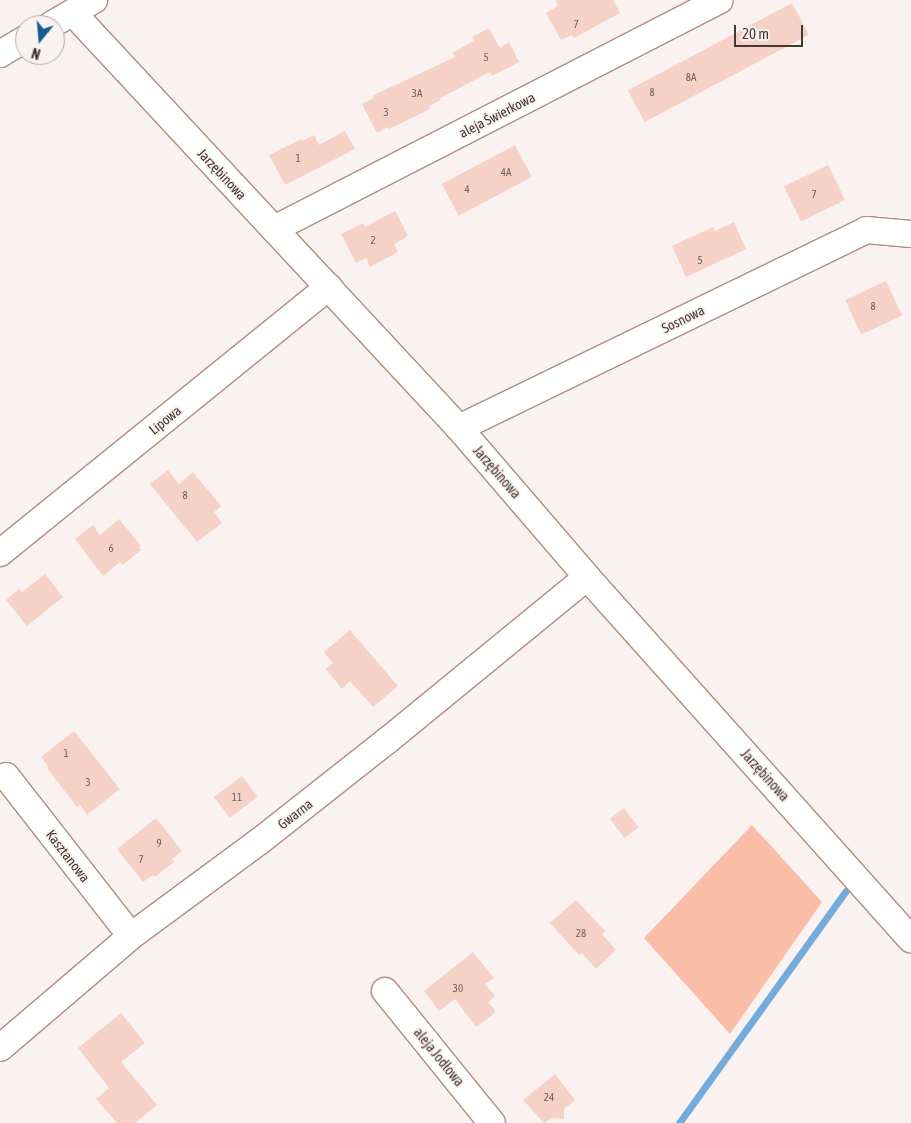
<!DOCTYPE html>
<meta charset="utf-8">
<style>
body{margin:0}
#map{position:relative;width:911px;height:1123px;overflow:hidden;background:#faf2f0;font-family:"Asap Condensed",sans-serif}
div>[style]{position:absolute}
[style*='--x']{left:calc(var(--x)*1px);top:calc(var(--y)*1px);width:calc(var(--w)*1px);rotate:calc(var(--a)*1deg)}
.green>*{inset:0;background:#fabda8}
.stream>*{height:7px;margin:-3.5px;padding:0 3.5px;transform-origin:3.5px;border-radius:3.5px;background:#73abdd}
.building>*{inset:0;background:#f6d1c5;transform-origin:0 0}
.roads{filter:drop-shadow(1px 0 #b08e82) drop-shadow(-1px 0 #b08e82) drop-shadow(0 1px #b08e82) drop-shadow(0 -1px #b08e82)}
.minor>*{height:26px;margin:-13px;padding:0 13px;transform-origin:13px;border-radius:13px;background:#fff}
span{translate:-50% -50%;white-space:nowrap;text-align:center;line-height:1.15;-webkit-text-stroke:4px #faf2f0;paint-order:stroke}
.number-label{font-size:11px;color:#715e57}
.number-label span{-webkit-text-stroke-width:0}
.street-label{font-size:14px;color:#453732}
.north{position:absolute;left:15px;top:15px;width:50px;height:50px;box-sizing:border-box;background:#faf2f0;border:1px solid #b2a7a4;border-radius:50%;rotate:197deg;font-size:14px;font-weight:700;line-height:20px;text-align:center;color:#453732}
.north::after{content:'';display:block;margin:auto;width:18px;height:22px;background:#155d91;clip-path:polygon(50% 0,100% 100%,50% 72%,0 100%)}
.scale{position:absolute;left:734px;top:25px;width:69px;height:22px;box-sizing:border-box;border:2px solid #453732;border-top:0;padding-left:6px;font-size:15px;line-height:18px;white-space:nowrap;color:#453732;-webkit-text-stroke:4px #faf2f0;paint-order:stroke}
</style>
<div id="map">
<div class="green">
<div style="clip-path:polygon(752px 825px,822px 902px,730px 1034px,644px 938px)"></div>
</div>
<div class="stream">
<div style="--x:679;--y:1123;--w:286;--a:-54.3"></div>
</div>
<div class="building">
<div style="clip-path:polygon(556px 0,613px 0,620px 13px,574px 38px,572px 35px,561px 40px,546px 13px,558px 6px)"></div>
<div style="left:792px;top:3px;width:36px;height:186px;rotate:62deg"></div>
<div style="clip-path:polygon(489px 28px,500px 48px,509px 42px,519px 62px,492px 76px,490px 72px,440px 98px,441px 100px,429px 106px,430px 109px,389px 129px,388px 127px,377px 133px,362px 104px,374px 98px,372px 96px,455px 57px,452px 53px,474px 41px,472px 37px)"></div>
<div style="clip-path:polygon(345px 131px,355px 149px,285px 185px,269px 155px,301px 139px,302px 141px,314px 135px,319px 145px)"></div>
<div style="left:515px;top:145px;width:36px;height:83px;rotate:62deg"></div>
<div style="left:828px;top:165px;width:39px;height:49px;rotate:64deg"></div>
<div style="clip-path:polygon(395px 211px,408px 236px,394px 244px,398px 252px,370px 267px,366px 258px,356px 263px,341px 234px,363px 223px,365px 227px)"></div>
<div style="clip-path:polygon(734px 222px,746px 249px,686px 277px,672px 246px,713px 227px,715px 231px)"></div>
<div style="left:886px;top:281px;width:38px;height:45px;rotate:65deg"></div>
<div style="clip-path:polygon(168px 470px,179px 484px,193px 472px,221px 506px,214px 512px,222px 523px,197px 542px,150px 484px)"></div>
<div style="clip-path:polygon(119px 519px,141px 546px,139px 547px,141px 550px,123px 565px,120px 562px,103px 576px,75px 539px,93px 525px,100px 535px)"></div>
<div style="clip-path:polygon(45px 574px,63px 597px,27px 626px,6px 600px,19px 589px,22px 592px)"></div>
<div style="clip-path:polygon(350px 630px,398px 686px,373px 707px,350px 681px,342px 689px,326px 669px,333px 663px,324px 652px)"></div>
<div style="clip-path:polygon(74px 731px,120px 789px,87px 815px,80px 805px,77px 807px,47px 768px,49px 767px,41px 757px)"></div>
<div style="left:242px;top:776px;width:26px;height:35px;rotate:53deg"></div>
<div style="left:624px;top:808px;width:24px;height:18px;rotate:52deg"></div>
<div style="clip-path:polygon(156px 818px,182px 851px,172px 859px,174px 862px,155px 877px,153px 875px,143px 882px,117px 849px)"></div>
<div style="clip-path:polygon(576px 900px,605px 931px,602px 934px,616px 950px,596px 969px,582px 953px,579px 955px,550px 923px)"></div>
<div style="clip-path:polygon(473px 952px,494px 978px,485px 984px,495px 996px,488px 1002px,496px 1012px,476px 1027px,455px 999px,439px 1011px,424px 991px)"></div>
<div style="clip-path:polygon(121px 1013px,145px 1043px,121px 1062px,157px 1105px,135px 1123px,117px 1123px,96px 1099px,109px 1088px,78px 1048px)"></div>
<div style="clip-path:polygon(555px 1074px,575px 1100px,564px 1109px,564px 1119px,553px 1118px,544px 1123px,523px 1100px)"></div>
</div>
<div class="roads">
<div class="minor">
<div style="--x:73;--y:13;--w:567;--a:47.07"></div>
<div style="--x:459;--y:428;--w:196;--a:49.3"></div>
<div style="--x:587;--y:577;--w:486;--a:48.2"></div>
<div style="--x:51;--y:25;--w:50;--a:-30.2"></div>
<div style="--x:0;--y:54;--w:29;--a:-31"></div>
<div style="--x:274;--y:229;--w:501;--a:-27.18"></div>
<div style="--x:459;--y:428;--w:453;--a:-25.9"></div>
<div style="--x:866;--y:230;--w:45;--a:5.1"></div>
<div style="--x:0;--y:553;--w:423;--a:-39"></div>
<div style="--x:6;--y:776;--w:203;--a:52"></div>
<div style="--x:385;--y:991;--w:170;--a:51"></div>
<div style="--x:0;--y:1048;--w:172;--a:-40.5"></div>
<div style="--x:131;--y:936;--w:160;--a:-36.4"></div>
<div style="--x:260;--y:841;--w:163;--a:-38.3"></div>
<div style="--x:388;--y:740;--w:257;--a:-39.3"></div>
</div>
</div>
<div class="number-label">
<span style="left:576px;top:24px">7</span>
<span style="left:486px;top:57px">5</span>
<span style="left:691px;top:77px">8A</span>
<span style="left:652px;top:92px">8</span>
<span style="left:417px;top:93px">3A</span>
<span style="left:386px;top:112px">3</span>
<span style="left:298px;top:158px">1</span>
<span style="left:506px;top:172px">4A</span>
<span style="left:467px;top:189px">4</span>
<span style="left:814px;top:194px">7</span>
<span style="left:373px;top:240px">2</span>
<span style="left:700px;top:260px">5</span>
<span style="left:873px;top:306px">8</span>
<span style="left:185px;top:495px">8</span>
<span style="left:111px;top:548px">6</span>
<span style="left:66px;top:753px">1</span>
<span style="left:88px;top:782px">3</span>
<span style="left:237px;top:797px">11</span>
<span style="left:159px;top:843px">9</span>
<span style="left:141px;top:859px">7</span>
<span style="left:581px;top:933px">28</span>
<span style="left:458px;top:988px">30</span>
<span style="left:549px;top:1097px">24</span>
</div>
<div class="street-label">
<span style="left:497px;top:115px;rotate:-27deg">aleja Świerkowa</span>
<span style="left:222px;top:174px;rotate:47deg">Jarzębinowa</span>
<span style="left:683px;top:319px;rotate:-26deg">Sosnowa</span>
<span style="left:165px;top:420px;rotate:-39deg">Lipowa</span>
<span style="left:497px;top:472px;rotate:49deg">Jarzębinowa</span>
<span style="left:765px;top:775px;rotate:48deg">Jarzębinowa</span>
<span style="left:295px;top:814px;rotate:-38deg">Gwarna</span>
<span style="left:68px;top:856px;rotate:52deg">Kasztanowa</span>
<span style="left:439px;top:1057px;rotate:51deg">aleja Jodłowa</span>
</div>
<div class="north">N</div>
<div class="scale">20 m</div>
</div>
